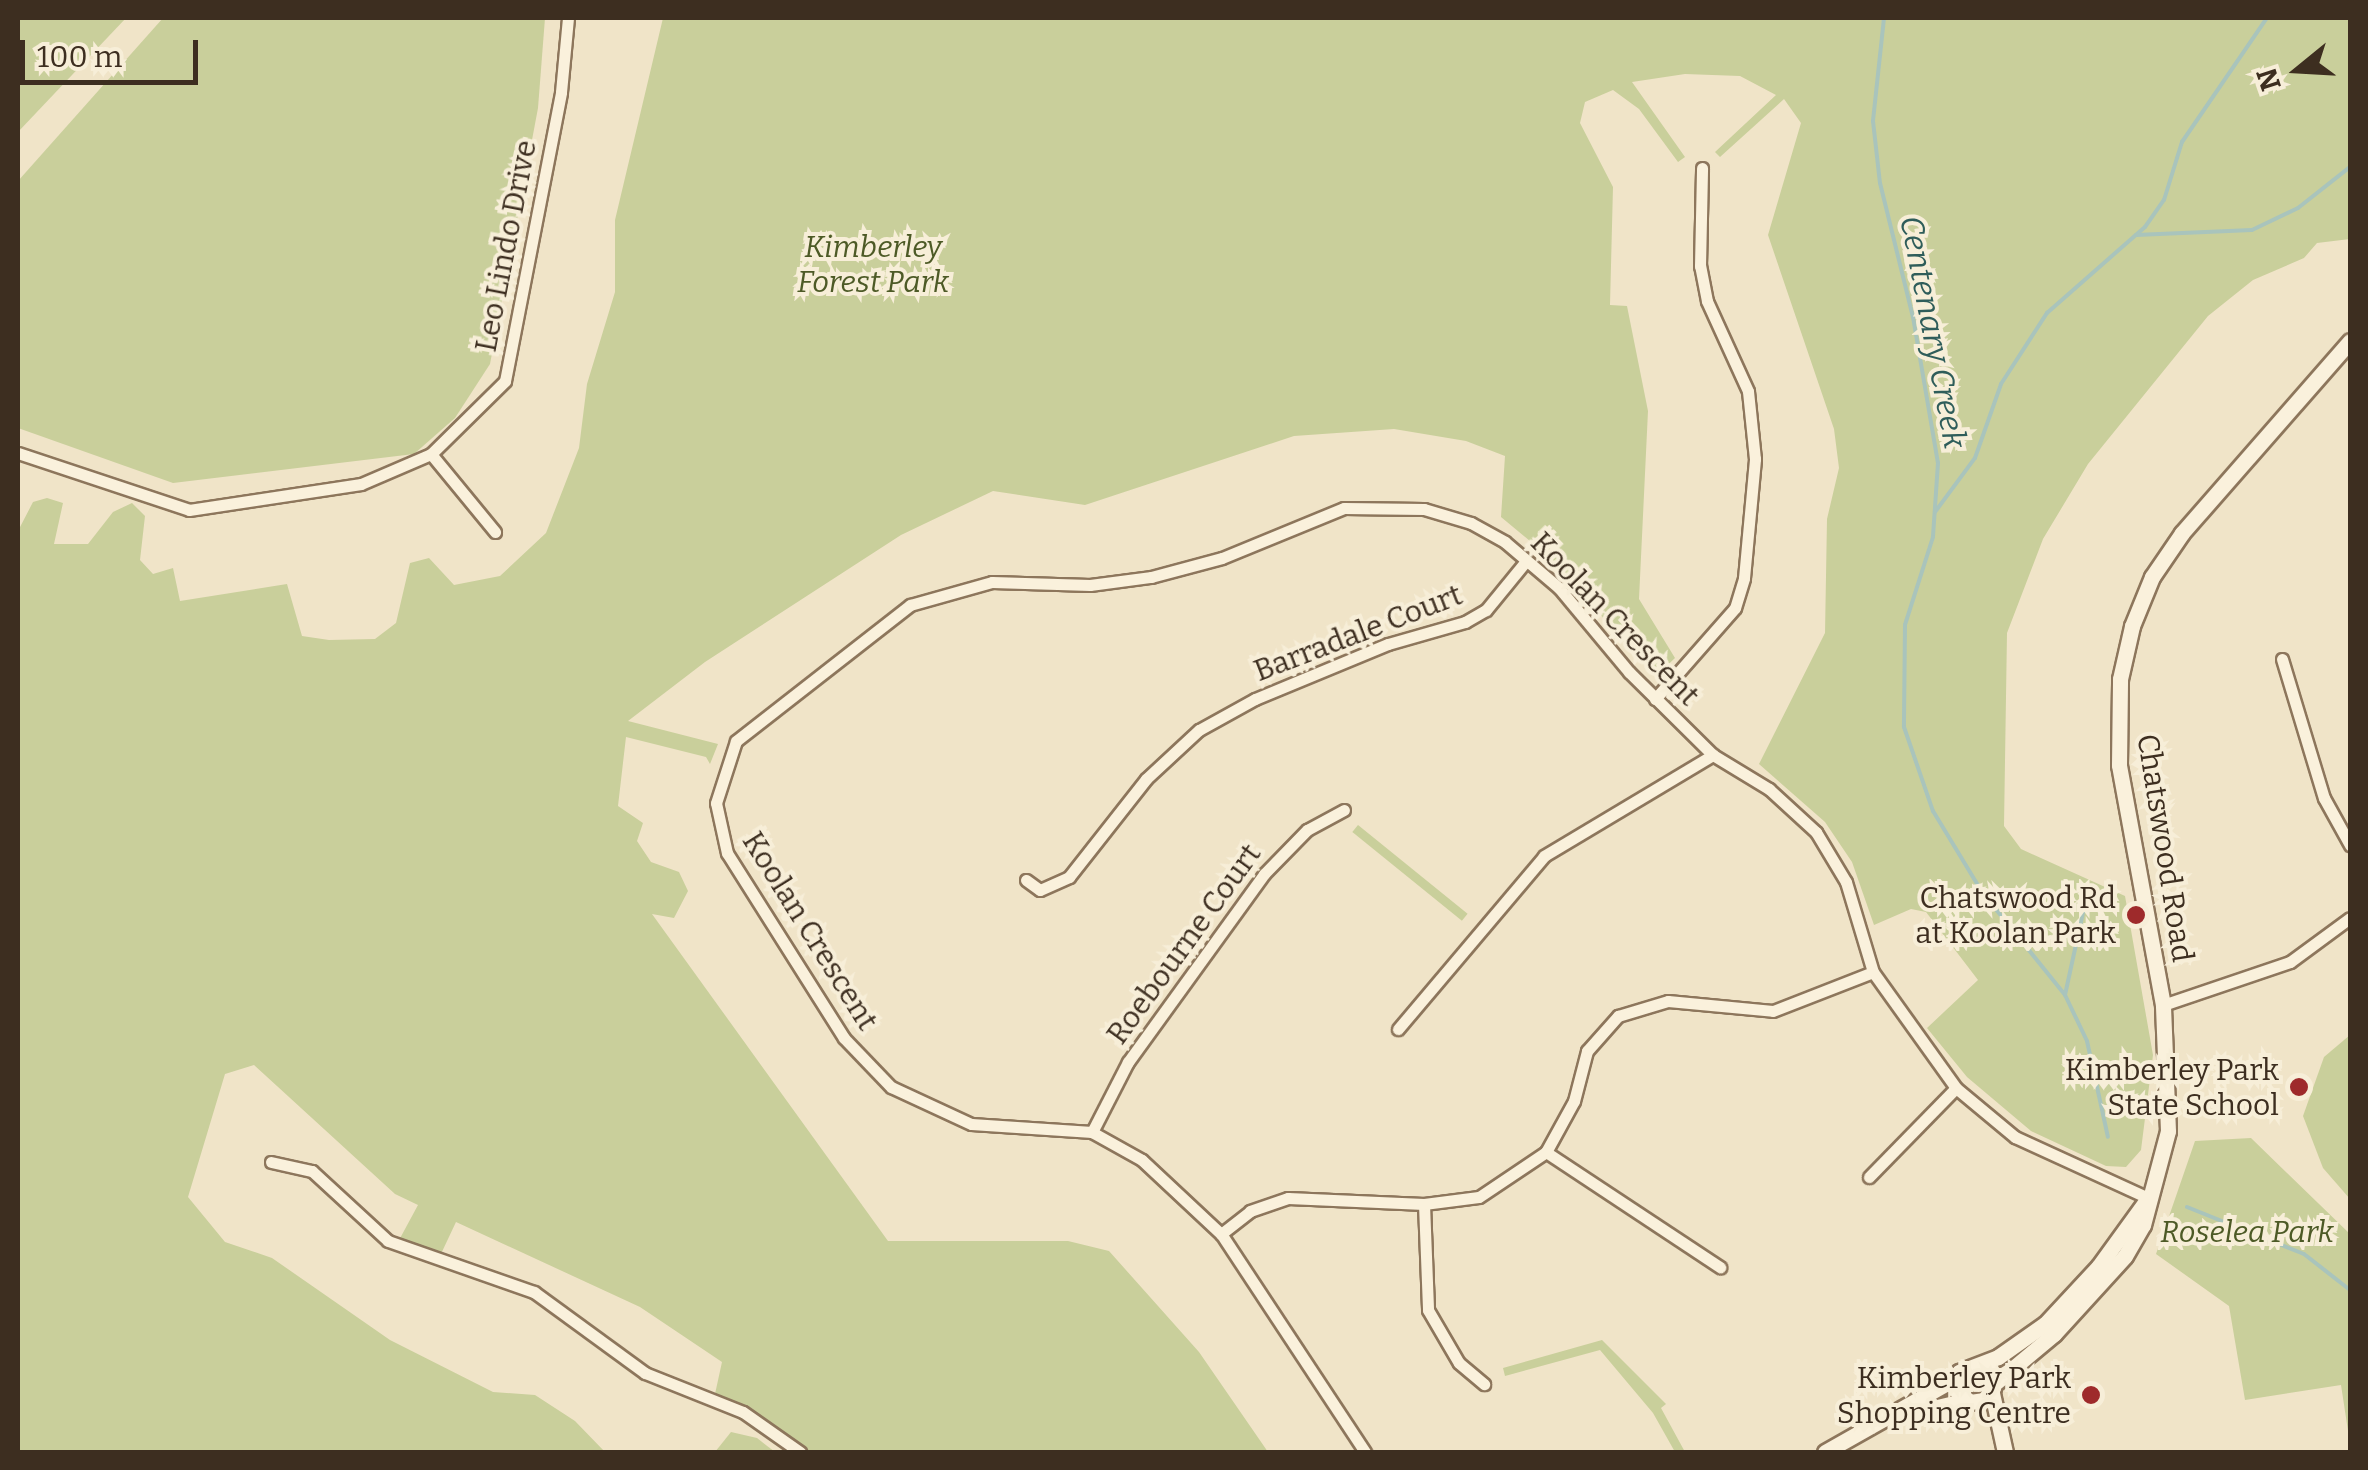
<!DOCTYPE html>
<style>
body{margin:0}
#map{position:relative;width:2368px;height:1470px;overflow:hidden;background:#f0e4c8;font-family:Bitter,serif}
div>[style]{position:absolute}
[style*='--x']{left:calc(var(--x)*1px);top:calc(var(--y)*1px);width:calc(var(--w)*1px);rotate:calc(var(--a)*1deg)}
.green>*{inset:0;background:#c9cf9b;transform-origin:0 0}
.stream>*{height:4px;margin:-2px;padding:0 2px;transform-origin:2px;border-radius:2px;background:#a9c4bc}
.roads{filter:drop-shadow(2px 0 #8d765c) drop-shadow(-2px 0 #8d765c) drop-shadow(0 2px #8d765c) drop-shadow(0 -2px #8d765c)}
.street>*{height:11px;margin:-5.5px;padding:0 5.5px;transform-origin:5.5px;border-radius:5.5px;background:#faf1dc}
.secondary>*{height:15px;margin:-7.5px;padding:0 7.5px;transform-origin:7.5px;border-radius:7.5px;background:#faf1dc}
.dots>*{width:28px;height:28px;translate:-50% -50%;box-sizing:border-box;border:5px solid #f7eed8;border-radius:50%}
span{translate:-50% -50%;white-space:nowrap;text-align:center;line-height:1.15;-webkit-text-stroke:8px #f7eed8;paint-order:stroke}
.street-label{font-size:30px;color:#3d2e20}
.park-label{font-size:30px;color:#4d5a26;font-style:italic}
.poi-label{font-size:30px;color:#3d2e20}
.right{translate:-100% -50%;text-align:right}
.water-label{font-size:32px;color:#2f5d5a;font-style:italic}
.frame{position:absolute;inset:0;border:20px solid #3d2e20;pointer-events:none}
.north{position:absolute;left:2248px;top:20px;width:100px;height:100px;-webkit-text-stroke:8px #f7eed8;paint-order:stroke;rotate:252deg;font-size:28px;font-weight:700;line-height:40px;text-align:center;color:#3d2e20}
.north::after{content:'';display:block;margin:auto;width:35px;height:45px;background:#3d2e20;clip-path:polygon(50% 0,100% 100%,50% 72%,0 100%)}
.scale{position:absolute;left:20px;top:40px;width:178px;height:45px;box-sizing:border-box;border:5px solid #3d2e20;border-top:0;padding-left:12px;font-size:30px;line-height:35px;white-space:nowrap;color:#3d2e20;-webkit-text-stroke:8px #f7eed8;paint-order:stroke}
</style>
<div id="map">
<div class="green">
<div style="clip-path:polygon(18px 18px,126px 18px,18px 132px)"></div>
<div style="clip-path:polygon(163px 18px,545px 18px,538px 108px,490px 364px,455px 418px,414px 454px,173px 483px,18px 428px,18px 181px)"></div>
<div style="clip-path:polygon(663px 18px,2350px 18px,2350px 239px,2317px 243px,2304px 258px,2253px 280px,2208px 316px,2088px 464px,2043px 539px,2007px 633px,2004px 826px,2021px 849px,2125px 896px,2153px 1055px,2141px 1150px,2126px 1167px,2106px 1166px,2031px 1131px,1967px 1077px,1927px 1028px,1978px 980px,1926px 912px,1911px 909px,1874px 925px,1852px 862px,1825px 822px,1759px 764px,1825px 633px,1827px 519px,1839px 468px,1834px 429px,1768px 235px,1801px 123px,1784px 99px,1720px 157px,1715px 152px,1776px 95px,1740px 76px,1685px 74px,1632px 82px,1685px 157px,1678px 162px,1639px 109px,1613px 90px,1585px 102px,1580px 123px,1613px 187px,1610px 305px,1627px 306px,1648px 411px,1639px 599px,1675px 658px,1658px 674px,1634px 655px,1560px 566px,1501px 517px,1505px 456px,1466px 441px,1394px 429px,1294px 436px,1085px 505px,993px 491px,901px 535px,705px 662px,628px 721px,718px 744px,710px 764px,706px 757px,626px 737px,618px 806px,643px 823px,637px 841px,651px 862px,679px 872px,688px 891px,674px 918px,652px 914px,888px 1241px,1068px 1241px,1109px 1251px,1199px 1352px,1268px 1452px,809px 1452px,758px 1415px,715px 1394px,722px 1362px,640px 1307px,456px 1222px,440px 1256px,398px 1242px,418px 1205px,395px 1194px,254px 1065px,225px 1074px,188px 1197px,225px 1242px,272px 1258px,390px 1340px,493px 1392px,535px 1395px,575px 1421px,605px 1452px,18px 1452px,18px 531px,33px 502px,47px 498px,63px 503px,54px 544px,88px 544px,113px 512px,132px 503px,145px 516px,140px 560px,153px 574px,173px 568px,180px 601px,287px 584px,302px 636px,329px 640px,375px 639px,396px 623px,410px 563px,429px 558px,454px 585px,500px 576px,546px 533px,579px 448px,587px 384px,615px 292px,615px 220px)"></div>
<div style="left:1358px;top:825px;width:141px;height:9px;rotate:39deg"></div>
<div style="clip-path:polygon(2350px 1035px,2350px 1199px,2323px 1168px,2303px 1116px,2324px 1057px)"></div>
<div style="clip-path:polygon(2251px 1138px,2350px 1234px,2350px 1444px,2341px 1385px,2245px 1400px,2229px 1306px,2156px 1254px,2195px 1141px)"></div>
<div style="clip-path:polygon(1602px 1340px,1666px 1404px,1661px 1408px,1685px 1452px,1675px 1452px,1653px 1413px,1600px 1350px,1505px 1376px,1503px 1368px)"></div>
<div style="clip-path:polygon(731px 1432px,757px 1438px,775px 1452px,715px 1452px)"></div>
</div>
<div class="stream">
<div style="--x:1884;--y:18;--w:104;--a:96.1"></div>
<div style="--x:1873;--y:121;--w:62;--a:83.6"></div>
<div style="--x:1880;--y:183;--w:138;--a:76.2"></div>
<div style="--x:1913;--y:317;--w:148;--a:80.3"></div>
<div style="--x:1938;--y:463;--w:74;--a:93.9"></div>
<div style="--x:1933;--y:537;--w:92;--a:107.7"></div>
<div style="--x:1905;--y:625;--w:102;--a:90.6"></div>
<div style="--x:1904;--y:727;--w:89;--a:71"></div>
<div style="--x:1933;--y:811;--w:95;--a:58.8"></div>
<div style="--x:1982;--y:892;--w:132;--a:51.1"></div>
<div style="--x:2065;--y:995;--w:51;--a:64.4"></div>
<div style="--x:2087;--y:1041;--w:98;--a:77.7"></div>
<div style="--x:2136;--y:235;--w:116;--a:-2.5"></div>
<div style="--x:2252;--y:230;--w:51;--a:-25.6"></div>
<div style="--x:2298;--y:208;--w:66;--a:-38.3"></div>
<div style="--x:1935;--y:512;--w:67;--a:-53.5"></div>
<div style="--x:1975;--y:458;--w:78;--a:-70.6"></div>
<div style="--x:2001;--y:384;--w:85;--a:-57.1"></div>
<div style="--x:2047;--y:313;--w:130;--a:-41.3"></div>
<div style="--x:2145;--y:227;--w:33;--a:-55"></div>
<div style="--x:2164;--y:200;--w:61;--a:-72.8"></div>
<div style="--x:2182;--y:142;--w:150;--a:-55.6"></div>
<div style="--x:2065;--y:995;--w:103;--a:-77.7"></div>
<div style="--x:2187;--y:1207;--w:126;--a:21.9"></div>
<div style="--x:2304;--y:1254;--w:58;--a:38"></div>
</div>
<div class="roads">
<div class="street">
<div style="--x:18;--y:453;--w:180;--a:18.4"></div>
<div style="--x:189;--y:510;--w:174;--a:-8.6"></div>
<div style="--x:361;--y:484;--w:76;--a:-23.2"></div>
<div style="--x:431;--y:454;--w:104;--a:-44.6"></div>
<div style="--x:505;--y:381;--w:294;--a:-79"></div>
<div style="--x:561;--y:92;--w:74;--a:-84.6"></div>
<div style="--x:431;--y:454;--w:101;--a:50.6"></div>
<div style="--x:2282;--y:659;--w:145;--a:73.2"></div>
<div style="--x:2324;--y:798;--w:54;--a:61"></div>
<div style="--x:1655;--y:699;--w:121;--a:-48.7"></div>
<div style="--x:1735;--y:608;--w:31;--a:-73"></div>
<div style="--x:1744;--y:578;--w:120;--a:-84.7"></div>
<div style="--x:1755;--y:459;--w:68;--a:-95.9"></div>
<div style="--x:1748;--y:391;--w:99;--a:-114.5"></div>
<div style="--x:1707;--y:301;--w:36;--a:-101"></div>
<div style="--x:1700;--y:266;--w:98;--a:-88.8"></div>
<div style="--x:1026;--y:880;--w:17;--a:36"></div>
<div style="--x:1040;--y:890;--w:32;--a:-24"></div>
<div style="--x:1069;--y:877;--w:125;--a:-51.8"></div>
<div style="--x:1146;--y:779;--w:72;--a:-42.8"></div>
<div style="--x:1199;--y:730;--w:64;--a:-29"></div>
<div style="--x:1255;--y:699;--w:144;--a:-22.5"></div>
<div style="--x:1388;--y:644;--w:80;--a:-15.9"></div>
<div style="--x:1465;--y:622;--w:24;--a:-30"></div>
<div style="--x:1486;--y:610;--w:63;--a:-50.8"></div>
<div style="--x:2163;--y:1005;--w:134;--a:-18.7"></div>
<div style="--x:2290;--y:962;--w:74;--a:-36.3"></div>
<div style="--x:1398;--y:1029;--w:226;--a:-49.8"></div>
<div style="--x:1544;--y:856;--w:197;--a:-30.9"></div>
<div style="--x:1092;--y:1132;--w:79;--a:-62.8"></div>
<div style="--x:1128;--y:1062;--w:232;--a:-54.1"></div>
<div style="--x:1264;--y:874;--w:62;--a:-45.7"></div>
<div style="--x:1307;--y:830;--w:42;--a:-28.4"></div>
<div style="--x:1546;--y:1152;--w:209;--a:33.5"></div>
<div style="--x:271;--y:1162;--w:42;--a:12.4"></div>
<div style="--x:312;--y:1171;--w:103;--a:42.6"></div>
<div style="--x:388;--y:1241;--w:155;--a:19.3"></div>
<div style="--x:534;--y:1292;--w:137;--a:36.1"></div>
<div style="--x:645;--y:1373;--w:105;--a:21.7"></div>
<div style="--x:743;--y:1412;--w:70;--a:35.1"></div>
<div style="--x:1869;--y:1177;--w:124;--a:-45.7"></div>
<div style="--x:1424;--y:1204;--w:106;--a:87.8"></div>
<div style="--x:1428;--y:1310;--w:61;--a:59.7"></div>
<div style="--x:1459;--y:1363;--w:33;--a:40"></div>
<div style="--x:1221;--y:1234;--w:37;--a:-38"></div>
<div style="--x:1250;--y:1211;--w:40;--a:-18.9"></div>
<div style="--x:1288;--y:1198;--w:136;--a:2.5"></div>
<div style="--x:1424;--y:1204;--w:55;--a:-7.3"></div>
<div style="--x:1479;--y:1197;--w:81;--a:-33.9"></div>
<div style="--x:1546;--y:1152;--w:58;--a:-61.2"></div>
<div style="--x:1574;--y:1101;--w:52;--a:-75.4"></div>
<div style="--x:1587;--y:1051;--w:47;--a:-48.5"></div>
<div style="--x:1618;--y:1016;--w:52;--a:-16.7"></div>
<div style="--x:1668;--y:1001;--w:105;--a:5.4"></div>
<div style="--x:1773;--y:1011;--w:107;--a:-21.3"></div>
<div style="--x:1365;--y:1452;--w:261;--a:-123.4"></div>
<div style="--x:1221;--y:1234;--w:108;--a:-136.9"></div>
<div style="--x:1142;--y:1160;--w:57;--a:-150.8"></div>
<div style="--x:1092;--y:1132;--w:121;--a:-176.2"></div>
<div style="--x:971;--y:1124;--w:88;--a:-155.2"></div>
<div style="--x:891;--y:1087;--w:68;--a:-133.8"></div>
<div style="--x:844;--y:1038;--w:219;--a:-122.3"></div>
<div style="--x:727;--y:853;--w:51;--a:-102.4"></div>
<div style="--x:716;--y:803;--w:65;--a:-72.1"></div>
<div style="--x:736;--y:741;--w:221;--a:-38"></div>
<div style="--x:910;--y:605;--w:85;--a:-15.7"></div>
<div style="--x:992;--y:582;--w:98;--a:1.8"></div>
<div style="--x:1090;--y:585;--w:62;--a:-7.5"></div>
<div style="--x:1151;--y:577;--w:73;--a:-15"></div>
<div style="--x:1222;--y:558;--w:132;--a:-22.3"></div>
<div style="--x:1344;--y:508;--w:80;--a:0.7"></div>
<div style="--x:1424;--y:509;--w:49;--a:16.6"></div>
<div style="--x:1471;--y:523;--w:39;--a:29"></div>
<div style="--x:1505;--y:542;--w:71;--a:40.4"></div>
<div style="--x:1559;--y:588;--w:109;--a:50.2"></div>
<div style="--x:1629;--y:672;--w:118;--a:44.7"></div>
<div style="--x:1713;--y:755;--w:66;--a:31.3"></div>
<div style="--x:1769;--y:789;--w:64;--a:42.5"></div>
<div style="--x:1816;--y:832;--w:58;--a:59"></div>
<div style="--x:1846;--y:882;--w:94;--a:73.3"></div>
<div style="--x:1873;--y:972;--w:143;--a:54.4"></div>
<div style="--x:1956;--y:1088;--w:77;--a:39.7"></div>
<div style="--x:2015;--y:1137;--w:146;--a:24.6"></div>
</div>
<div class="secondary">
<div style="--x:1981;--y:1365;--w:12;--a:35"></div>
<div style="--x:1991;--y:1372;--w:16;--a:83"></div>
<div style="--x:1993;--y:1388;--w:15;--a:127"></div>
<div style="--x:1984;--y:1400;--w:14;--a:172"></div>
<div style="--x:1970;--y:1402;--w:17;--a:-140"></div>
<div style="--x:1957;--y:1391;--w:19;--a:-84"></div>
<div style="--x:1959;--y:1372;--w:42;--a:-21"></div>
<div style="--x:1998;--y:1357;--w:57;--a:-35.1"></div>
<div style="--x:2045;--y:1324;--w:79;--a:-47"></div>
<div style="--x:2099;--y:1266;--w:80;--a:-54.1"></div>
<div style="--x:1994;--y:1384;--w:78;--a:-39.8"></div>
<div style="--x:2054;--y:1334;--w:105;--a:-47.7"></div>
<div style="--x:2125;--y:1256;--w:36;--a:-60"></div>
<div style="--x:2143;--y:1225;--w:97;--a:-75.1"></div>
<div style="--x:2168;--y:1131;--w:126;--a:-92.3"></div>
<div style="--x:2163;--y:1005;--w:244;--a:-100.4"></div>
<div style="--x:2119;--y:765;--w:86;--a:-89.3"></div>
<div style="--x:2120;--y:679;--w:54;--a:-77.2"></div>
<div style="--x:2132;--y:626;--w:53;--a:-67.8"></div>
<div style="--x:2152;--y:577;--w:53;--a:-55.7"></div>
<div style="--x:2182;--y:533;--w:255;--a:-48.8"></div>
<div style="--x:1992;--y:1393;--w:60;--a:77.6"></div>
<div style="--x:1912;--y:1413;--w:56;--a:-13.5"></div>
<div style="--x:1825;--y:1452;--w:150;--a:-29.5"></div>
</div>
</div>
<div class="dots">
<div style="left:2136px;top:915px;background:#9e2a2b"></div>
<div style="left:2299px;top:1087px;background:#9e2a2b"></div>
<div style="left:2091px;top:1395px;background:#9e2a2b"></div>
</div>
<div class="street-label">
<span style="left:506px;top:246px;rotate:-79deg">Leo Lindo Drive</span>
<span style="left:1615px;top:619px;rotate:46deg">Koolan Crescent</span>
<span style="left:1358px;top:633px;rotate:-21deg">Barradale Court</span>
<span style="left:2165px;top:848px;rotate:81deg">Chatswood Road</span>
<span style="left:810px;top:931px;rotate:58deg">Koolan Crescent</span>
<span style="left:1184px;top:944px;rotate:-54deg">Roebourne Court</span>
</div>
<div class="park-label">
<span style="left:873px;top:264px">Kimberley<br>Forest Park</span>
<span style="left:2247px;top:1232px">Roselea Park</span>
</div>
<div class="poi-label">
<span class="right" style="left:2116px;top:915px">Chatswood Rd<br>at Koolan Park</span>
<span class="right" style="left:2279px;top:1087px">Kimberley Park<br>State School</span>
<span class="right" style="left:2071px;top:1395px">Kimberley Park<br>Shopping Centre</span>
</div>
<div class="water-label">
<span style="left:1933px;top:332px;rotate:79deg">Centenary Creek</span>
</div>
<div class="frame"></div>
<div class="north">N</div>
<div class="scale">100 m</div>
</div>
